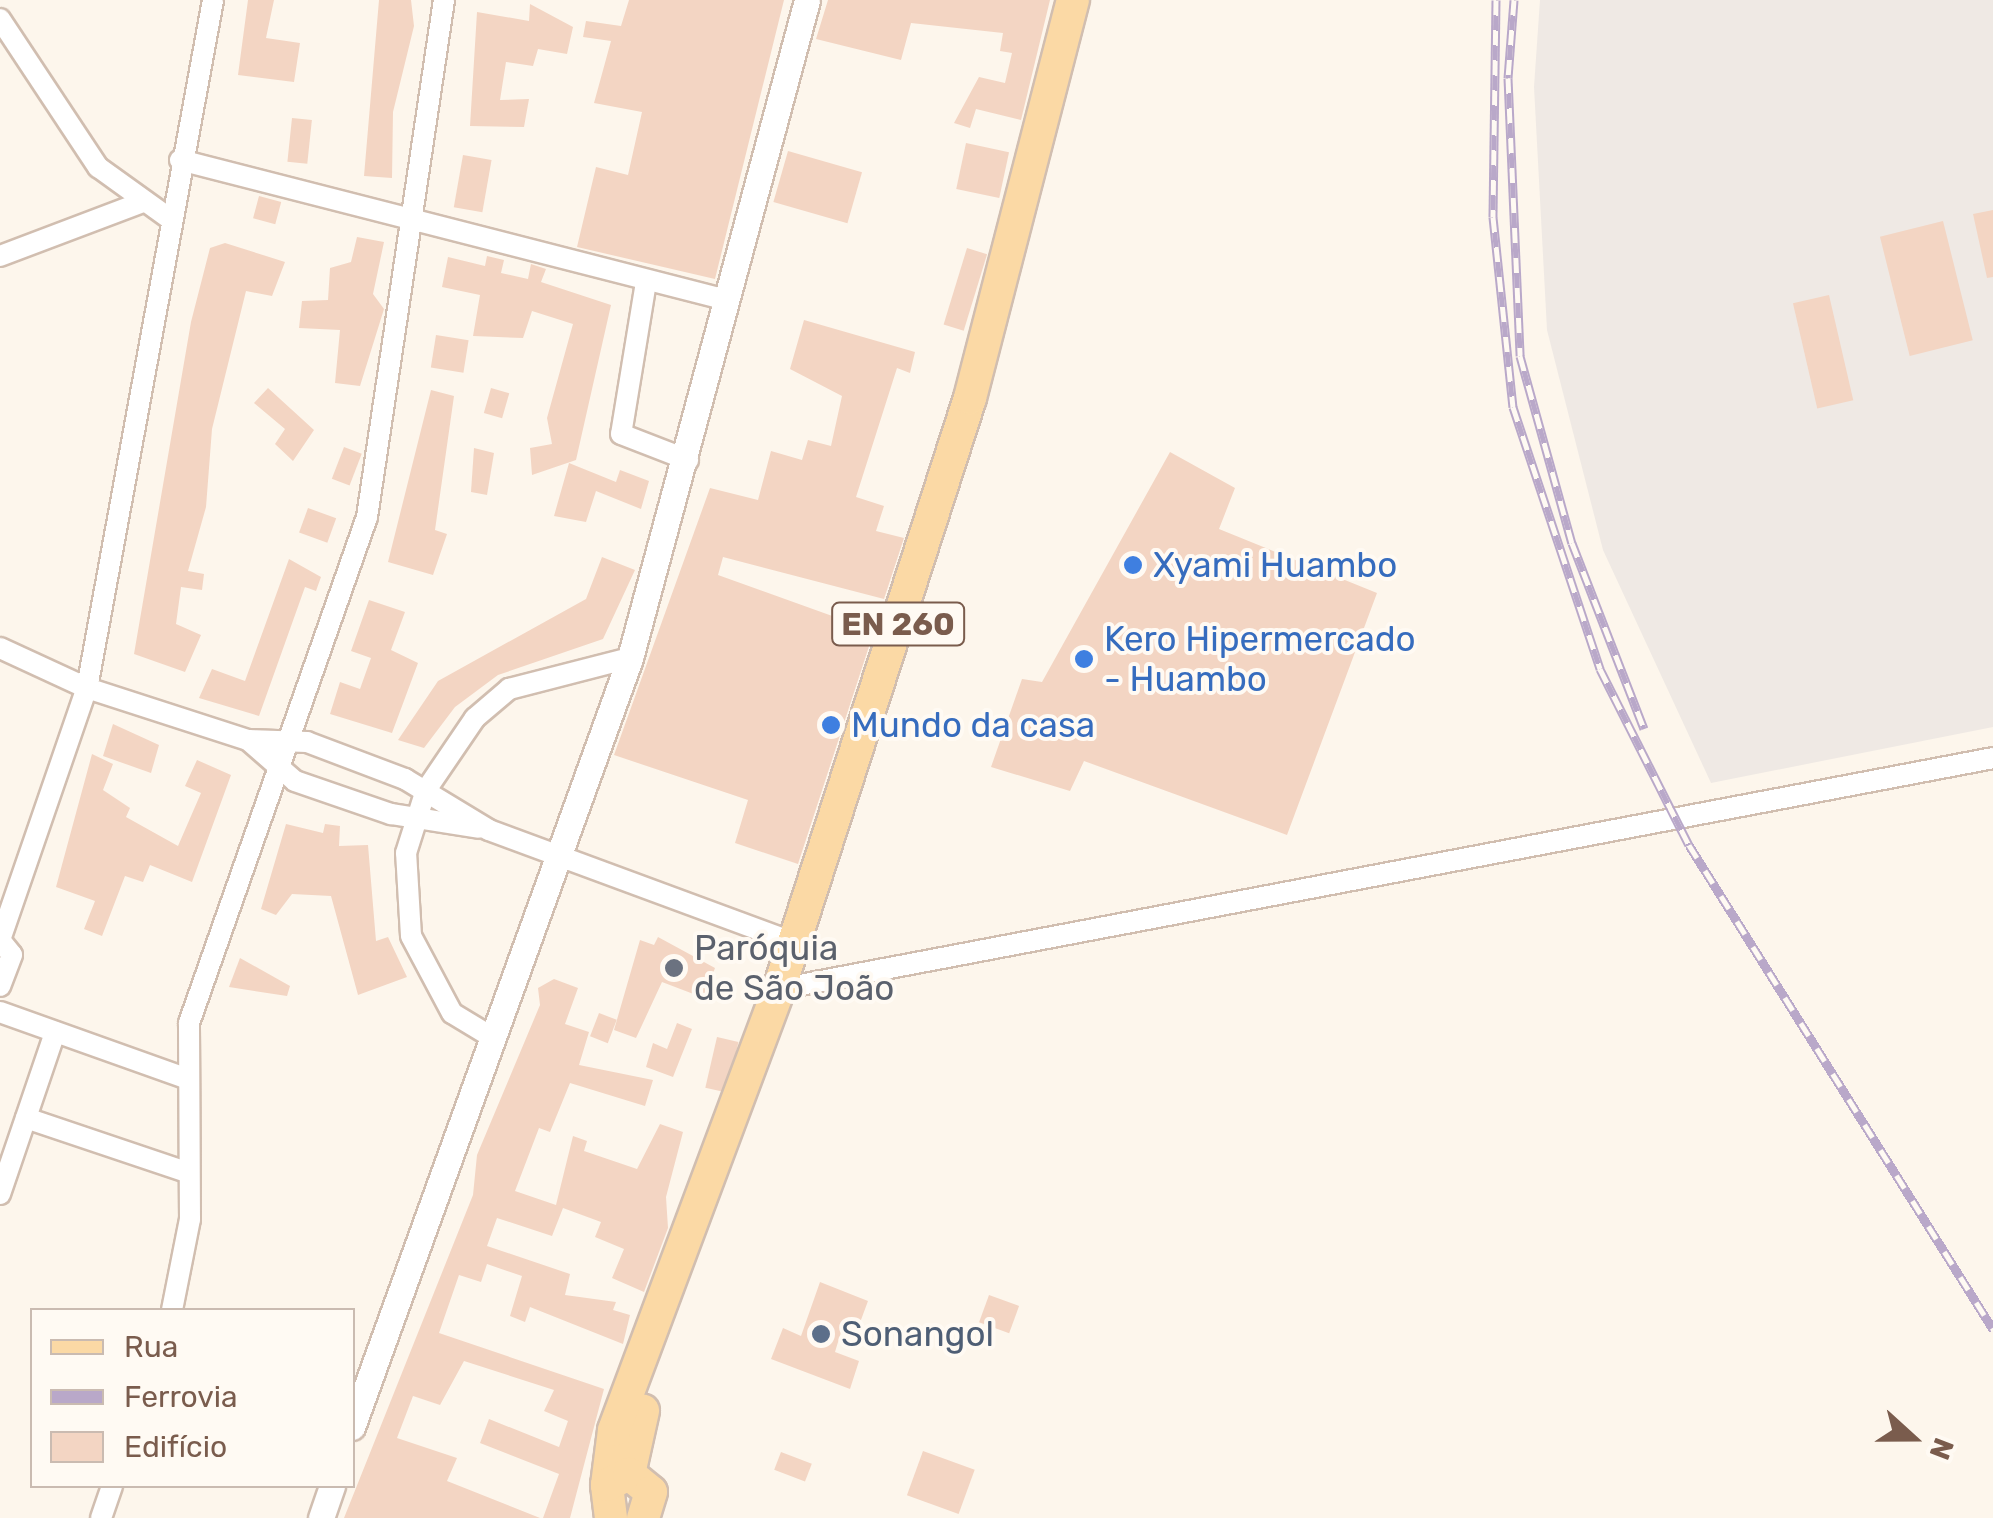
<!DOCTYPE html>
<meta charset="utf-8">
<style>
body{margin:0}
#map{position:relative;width:1993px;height:1518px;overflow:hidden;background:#fdf6ec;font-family:Rubik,sans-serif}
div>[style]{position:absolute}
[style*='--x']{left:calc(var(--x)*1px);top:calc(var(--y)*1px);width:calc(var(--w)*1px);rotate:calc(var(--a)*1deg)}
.industrial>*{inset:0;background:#efe9e4}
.building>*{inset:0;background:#f3d5c3;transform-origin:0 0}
.roads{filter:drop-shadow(2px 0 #d1beb0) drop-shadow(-2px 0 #d1beb0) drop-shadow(0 2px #d1beb0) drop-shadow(0 -2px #d1beb0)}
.minor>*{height:20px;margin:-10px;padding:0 10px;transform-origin:10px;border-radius:10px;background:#fff}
.tertiary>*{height:25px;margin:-12.5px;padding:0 12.5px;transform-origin:12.5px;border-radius:12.5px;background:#fff}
.primary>*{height:32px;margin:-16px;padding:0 16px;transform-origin:16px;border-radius:16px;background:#fbd9a5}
.rail>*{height:9px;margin-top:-4.5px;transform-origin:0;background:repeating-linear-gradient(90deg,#fffaf3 0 15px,#b9a8c9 0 30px);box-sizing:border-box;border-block:2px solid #b9a8c9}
.dots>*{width:28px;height:28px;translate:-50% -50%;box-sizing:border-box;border:5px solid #fffaf3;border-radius:50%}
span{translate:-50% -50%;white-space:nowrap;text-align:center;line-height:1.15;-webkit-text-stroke:8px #fffaf3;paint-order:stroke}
.shield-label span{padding:2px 8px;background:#fffaf3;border:2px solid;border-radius:8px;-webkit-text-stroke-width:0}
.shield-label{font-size:32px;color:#7a5c4d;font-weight:700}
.shop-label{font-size:35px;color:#366cbe}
.left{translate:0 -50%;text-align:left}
.worship-label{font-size:35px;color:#5b616d}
.service-label{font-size:35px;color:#4e5e75}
.legend{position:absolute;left:30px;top:1308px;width:325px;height:180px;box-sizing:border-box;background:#fffaf3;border:2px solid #cabbb1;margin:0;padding:12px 18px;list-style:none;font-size:30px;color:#7a5c4d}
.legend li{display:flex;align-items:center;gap:20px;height:50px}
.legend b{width:50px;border:2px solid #cabbb1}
.north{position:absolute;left:1863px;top:1388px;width:100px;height:100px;-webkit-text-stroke:8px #fffaf3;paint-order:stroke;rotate:111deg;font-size:28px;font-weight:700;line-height:40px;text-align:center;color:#7a5c4d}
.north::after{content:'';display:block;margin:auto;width:35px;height:45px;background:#7a5c4d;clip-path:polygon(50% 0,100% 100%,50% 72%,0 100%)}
</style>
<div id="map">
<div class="industrial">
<div style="clip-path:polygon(1540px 0,1993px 0,1993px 727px,1711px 783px,1603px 550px,1547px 330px,1534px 87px)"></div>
</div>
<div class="building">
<div style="clip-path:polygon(248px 0,274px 0,266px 38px,300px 43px,294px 82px,238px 75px)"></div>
<div style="clip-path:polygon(379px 0,411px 0,414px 26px,393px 112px,392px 178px,364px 176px)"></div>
<div style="clip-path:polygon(629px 0,784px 0,715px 279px,577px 247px,596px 167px,628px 175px,642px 112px,594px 103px,611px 41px,583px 37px,586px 21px,621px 26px)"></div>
<div style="clip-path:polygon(828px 0,1050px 0,1021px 120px,976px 109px,970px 128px,954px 123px,979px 77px,1005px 83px,1012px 53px,1000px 51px,1003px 33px,911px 23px,901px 60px,816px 39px)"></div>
<div style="clip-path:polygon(530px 4px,573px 27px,567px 54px,538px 49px,533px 66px,506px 62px,500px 100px,529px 99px,524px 127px,470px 126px,477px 12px,529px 21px)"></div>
<div style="left:292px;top:118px;width:20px;height:44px;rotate:6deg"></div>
<div style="left:966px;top:143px;width:44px;height:47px;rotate:12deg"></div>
<div style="left:788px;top:151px;width:77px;height:53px;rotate:16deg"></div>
<div style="left:463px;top:155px;width:29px;height:53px;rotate:10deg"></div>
<div style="left:259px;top:196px;width:23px;height:23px;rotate:15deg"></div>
<div style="clip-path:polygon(1993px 210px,1993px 277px,1987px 278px,1973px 214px)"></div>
<div style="left:1943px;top:221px;width:123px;height:65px;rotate:76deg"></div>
<div style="clip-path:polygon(357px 237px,384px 242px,373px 294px,384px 309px,360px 386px,335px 383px,340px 330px,299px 328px,302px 301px,328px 300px,330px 268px,351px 262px)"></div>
<div style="clip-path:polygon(225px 243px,285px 262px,272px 296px,246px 291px,212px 429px,206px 507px,188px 571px,204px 574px,202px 590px,181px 587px,176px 624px,201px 635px,185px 672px,134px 654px,191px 322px,210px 248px)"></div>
<div style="left:967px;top:248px;width:21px;height:80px;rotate:17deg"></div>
<div style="clip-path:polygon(487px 256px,504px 260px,501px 273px,528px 279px,531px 264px,546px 269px,541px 282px,611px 305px,576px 460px,532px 475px,530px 448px,552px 444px,547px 418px,573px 324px,532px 311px,523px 338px,473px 336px,480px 295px,442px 287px,448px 257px,485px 266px)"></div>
<div style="left:1829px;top:295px;width:108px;height:37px;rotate:77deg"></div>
<div style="clip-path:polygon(804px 320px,915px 352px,910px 373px,897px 368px,856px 497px,884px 506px,876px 531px,904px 538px,884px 599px,723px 557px,718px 575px,874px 631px,798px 864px,735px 843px,748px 800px,614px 755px,710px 488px,758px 500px,771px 451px,802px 460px,808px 440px,831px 446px,842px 396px,790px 369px)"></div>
<div style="left:436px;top:335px;width:33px;height:33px;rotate:9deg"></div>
<div style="clip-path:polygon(268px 388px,314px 430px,293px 461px,275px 444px,285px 429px,254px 403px)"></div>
<div style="left:491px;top:388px;width:19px;height:26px;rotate:16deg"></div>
<div style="clip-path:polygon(431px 390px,454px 396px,435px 530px,447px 534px,433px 575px,388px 562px)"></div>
<div style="left:344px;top:447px;width:19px;height:34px;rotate:21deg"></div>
<div style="clip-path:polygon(474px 448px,494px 453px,487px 495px,471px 492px)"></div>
<div style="clip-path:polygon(1170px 452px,1235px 488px,1219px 529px,1377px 593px,1287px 835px,1084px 761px,1070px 791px,991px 767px,1022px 679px,1042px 682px)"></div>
<div style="clip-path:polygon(569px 463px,616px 482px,620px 470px,649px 481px,641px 509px,596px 491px,586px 522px,554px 516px)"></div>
<div style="left:308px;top:508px;width:30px;height:26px;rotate:20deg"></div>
<div style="clip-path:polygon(602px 557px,635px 570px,603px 639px,498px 675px,455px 707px,424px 748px,398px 740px,438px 681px,586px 599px)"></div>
<div style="clip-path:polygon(289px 559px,321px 577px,316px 591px,305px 587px,259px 716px,199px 698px,212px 669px,245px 681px)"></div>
<div style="clip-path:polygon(369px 600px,405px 612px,391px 650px,418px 663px,392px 733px,330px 714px,340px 682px,360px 689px,371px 658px,351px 651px)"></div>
<div style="clip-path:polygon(113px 724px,159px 745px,151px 773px,103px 756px)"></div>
<div style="clip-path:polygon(92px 754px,113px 764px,103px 790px,130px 808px,126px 817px,178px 846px,201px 793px,185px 786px,197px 760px,231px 775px,192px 882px,150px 865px,143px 882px,125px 876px,102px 936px,84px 929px,95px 901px,56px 887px)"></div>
<div style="clip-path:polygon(286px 824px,323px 833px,325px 824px,340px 826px,339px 846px,368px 845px,376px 941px,388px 937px,407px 977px,358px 995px,331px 896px,292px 894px,276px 915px,261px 909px)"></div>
<div style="clip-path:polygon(658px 937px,715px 968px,704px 998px,662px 982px,636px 1038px,614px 1030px,640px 940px,654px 945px)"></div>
<div style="clip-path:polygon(240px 958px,290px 986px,287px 996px,229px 987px)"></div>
<div style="clip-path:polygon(554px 979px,578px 988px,565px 1024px,589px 1032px,579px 1065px,653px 1080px,645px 1106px,570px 1083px,550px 1132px,539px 1128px,515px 1191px,556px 1205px,573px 1136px,587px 1141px,584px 1151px,637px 1169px,660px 1124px,683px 1132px,666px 1197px,668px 1228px,644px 1292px,612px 1278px,624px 1249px,595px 1237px,601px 1222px,563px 1208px,552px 1236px,497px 1218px,487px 1246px,570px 1274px,565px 1295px,616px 1302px,613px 1310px,630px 1315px,623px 1344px,530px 1307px,525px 1322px,510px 1316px,522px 1276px,487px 1264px,481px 1282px,459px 1275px,439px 1333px,604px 1389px,570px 1518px,543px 1518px,559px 1474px,480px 1443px,489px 1419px,559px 1447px,568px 1421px,544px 1411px,554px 1390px,464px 1361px,440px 1405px,413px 1396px,397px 1438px,457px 1458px,447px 1481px,540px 1518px,344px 1518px,473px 1195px,477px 1155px,540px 1005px,538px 988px)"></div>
<div style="left:599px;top:1013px;width:19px;height:25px;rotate:21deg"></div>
<div style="clip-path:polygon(677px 1023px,692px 1029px,673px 1077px,646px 1067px,653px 1043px,667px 1049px)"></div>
<div style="left:717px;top:1037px;width:22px;height:52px;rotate:13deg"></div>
<div style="clip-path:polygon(820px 1282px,868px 1301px,858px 1328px,844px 1322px,835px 1352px,859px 1361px,850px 1389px,771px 1359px,783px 1328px,801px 1336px)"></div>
<div style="left:989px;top:1295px;width:32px;height:29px;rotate:20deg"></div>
<div style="left:923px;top:1451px;width:55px;height:47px;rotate:20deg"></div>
<div style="left:781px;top:1452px;width:33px;height:19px;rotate:21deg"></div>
</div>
<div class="roads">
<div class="minor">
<div style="--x:0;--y:19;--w:178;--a:56.5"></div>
<div style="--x:98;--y:167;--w:87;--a:35.7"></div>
<div style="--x:180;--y:160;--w:565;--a:14.36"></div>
<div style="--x:0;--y:256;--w:153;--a:-20.7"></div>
<div style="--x:646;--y:282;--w:154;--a:99.3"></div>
<div style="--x:621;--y:434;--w:72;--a:21.2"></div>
<div style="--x:0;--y:648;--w:96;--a:24.7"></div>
<div style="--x:87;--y:688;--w:169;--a:17.9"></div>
<div style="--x:248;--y:740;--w:59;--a:1.9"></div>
<div style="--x:307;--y:742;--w:105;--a:20.7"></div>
<div style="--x:405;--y:779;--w:98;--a:31.3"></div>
<div style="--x:489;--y:830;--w:325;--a:20.3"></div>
<div style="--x:248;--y:740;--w:62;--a:41.1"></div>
<div style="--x:295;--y:781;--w:102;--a:19"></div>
<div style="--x:391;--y:814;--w:89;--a:9"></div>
<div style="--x:0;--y:940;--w:267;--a:-71"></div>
<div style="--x:87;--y:688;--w:699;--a:-79.62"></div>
<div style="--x:0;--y:940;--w:19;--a:51"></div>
<div style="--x:12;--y:955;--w:33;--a:111"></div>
<div style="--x:779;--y:989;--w:1236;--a:-10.77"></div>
<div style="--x:0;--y:1012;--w:194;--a:19.6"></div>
<div style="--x:490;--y:1036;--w:44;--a:-148.8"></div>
<div style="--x:452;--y:1013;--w:87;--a:-118"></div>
<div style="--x:411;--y:936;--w:83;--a:-93.4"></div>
<div style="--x:406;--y:853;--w:66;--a:-72.4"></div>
<div style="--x:426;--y:790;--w:87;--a:-55.8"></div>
<div style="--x:475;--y:718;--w:45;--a:-40.5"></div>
<div style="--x:509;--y:689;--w:125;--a:-14.4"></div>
<div style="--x:26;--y:1118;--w:172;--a:18.6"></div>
<div style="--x:0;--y:1194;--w:171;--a:-71.2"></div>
<div style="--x:172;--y:1310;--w:93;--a:-78.8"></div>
<div style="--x:190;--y:1219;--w:196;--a:-90.3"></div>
<div style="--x:189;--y:1023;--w:536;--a:-70.62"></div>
<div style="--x:367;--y:517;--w:523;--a:-81.53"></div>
<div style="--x:101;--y:1518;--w:34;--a:-71"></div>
</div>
<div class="tertiary">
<div style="--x:352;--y:1427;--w:818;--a:-70.12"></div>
<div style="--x:630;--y:658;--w:681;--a:-74.94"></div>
<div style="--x:321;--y:1518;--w:34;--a:-71"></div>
</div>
<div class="primary">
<div style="--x:629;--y:1474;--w:65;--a:-77.5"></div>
<div style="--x:607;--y:1485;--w:55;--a:-82.7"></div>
<div style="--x:614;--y:1430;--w:471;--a:-69.5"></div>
<div style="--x:779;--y:989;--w:621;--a:-72.09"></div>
<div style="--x:970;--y:398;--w:411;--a:-75.5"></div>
<div style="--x:611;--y:1518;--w:33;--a:-97"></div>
<div style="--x:607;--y:1485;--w:25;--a:-27"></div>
<div style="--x:629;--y:1474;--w:28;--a:39"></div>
<div style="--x:651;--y:1492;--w:27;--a:107"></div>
</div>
</div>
<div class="rail">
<div style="--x:1496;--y:0;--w:217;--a:90.8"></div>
<div style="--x:1493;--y:217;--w:191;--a:84"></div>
<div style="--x:1513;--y:407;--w:276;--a:71.6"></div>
<div style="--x:1600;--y:669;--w:197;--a:63.2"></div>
<div style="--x:1689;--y:845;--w:572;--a:57.87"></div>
<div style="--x:1514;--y:0;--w:78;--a:94.4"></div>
<div style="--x:1508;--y:78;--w:278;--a:87.5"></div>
<div style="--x:1520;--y:356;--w:194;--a:74.5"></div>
<div style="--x:1572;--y:543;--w:199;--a:68.8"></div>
</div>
<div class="dots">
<div style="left:1133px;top:565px;background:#3f7fe0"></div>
<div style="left:1084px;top:659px;background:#3f7fe0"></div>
<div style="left:831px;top:725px;background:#3f7fe0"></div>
<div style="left:674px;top:968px;background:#6b7280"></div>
<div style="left:821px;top:1334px;background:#5c6f8a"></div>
</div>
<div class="shield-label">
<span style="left:898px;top:624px">EN 260</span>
</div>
<div class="shop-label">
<span class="left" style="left:1153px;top:565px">Xyami Huambo</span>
<span class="left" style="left:1104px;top:659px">Kero Hipermercado<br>- Huambo</span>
<span class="left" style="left:851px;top:725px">Mundo da casa</span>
</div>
<div class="worship-label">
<span class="left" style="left:694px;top:968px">Paróquia<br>de São João</span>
</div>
<div class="service-label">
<span class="left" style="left:841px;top:1334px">Sonangol</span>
</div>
<ul class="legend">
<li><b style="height:12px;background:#fbd9a5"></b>Rua</li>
<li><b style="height:12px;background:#b9a8c9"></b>Ferrovia</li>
<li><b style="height:28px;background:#f3d5c3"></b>Edifício</li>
</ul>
<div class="north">N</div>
</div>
